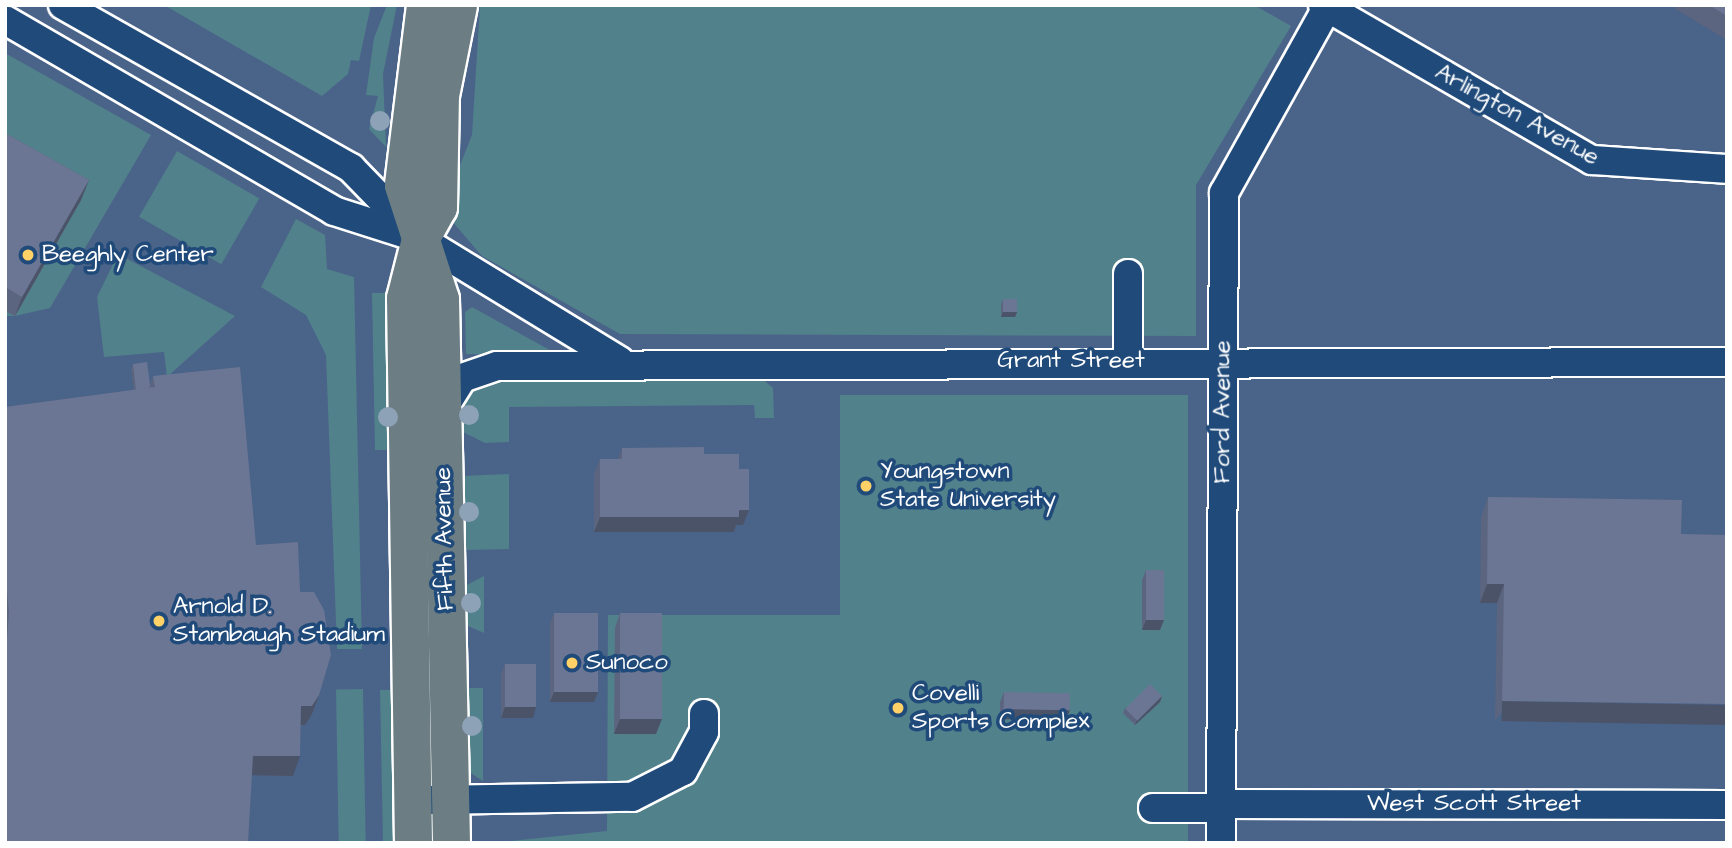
<!DOCTYPE html>
<style>
body{margin:0}
#map{position:relative;width:1732px;height:848px;overflow:hidden;background:#365782;font-family:"Architects Daughter",sans-serif}
div>[style]{position:absolute}
[style*='--x']{left:calc(var(--x)*1px);top:calc(var(--y)*1px);width:calc(var(--w)*1px);rotate:calc(var(--a)*1deg)}
.built>*{inset:0;background:#4a6389;transform-origin:0 0}
.green>*{inset:0;background:#51818b;transform-origin:0 0}
.roads{filter:drop-shadow(2px 0 #fff) drop-shadow(-2px 0 #fff) drop-shadow(0 2px #fff) drop-shadow(0 -2px #fff)}
.minor>*{height:28px;margin:-14px;padding:0 14px;transform-origin:14px;border-radius:14px;background:#1f4a7a}
.major>*{height:37px;margin:-18.5px;padding:0 18.5px;transform-origin:18.5px;border-radius:18.5px;background:#6c7e84}
.trees>*{width:20px;height:20px;margin:-10px;border-radius:50%;background:#8da2b7}
.wall>*{inset:0;background:#5c657f}
.shaded-wall>*{inset:0;background:#4b5368;transform-origin:0 0}
.building>*{inset:0;background:#6b7694;transform-origin:0 0}
.dots>*{width:19px;height:19px;translate:-50% -50%;box-sizing:border-box;border:4px solid #1f4a7a;border-radius:50%}
span{translate:-50% -50%;white-space:nowrap;text-align:center;line-height:1.15;-webkit-text-stroke:7px #1f4a7a;paint-order:stroke}
.street-label{font-size:24px;color:#fff}
.poi-label{font-size:24px;color:#fff}
.left{translate:0 -50%;text-align:left}
.frame{position:absolute;inset:0;border:7px solid #fff;pointer-events:none}
</style>
<div id="map">
<div class="built">
<div style="left:5px;top:5px;width:1722px;height:838px"></div>
</div>
<div class="green">
<div style="clip-path:polygon(164px 5px,371px 5px,359px 61px,351px 60px,348px 74px,322px 96px)"></div>
<div style="clip-path:polygon(387px 5px,397px 5px,383px 74px,386px 147px,369px 129px,378px 96px,366px 95px,374px 38px)"></div>
<div style="clip-path:polygon(480px 5px,1254px 5px,1291px 26px,1196px 185px,1196px 336px,620px 334px,482px 256px,451px 220px,453px 183px,472px 135px)"></div>
<div style="clip-path:polygon(5px 53px,151px 135px,50px 308px,15px 316px,5px 316px)"></div>
<div style="left:177px;top:151px;width:95px;height:76px;rotate:30deg"></div>
<div style="clip-path:polygon(296px 219px,325px 235px,327px 269px,354px 277px,362px 649px,337px 649px,326px 355px,306px 315px,261px 287px)"></div>
<div style="clip-path:polygon(118px 254px,235px 316px,167px 377px,164px 352px,104px 357px,97px 297px)"></div>
<div style="clip-path:polygon(372px 293px,397px 293px,389px 450px,375px 450px)"></div>
<div style="clip-path:polygon(472px 307px,557px 354px,557px 357px,466px 354px,465px 312px)"></div>
<div style="clip-path:polygon(760px 377px,773px 388px,774px 418px,755px 418px,754px 405px,509px 407px,509px 442px,485px 443px,455px 428px,459px 398px,484px 380px)"></div>
<div style="clip-path:polygon(840px 395px,1188px 395px,1188px 843px,491px 843px,607px 831px,608px 615px,840px 615px)"></div>
<div style="clip-path:polygon(509px 474px,509px 549px,467px 550px,461px 545px,460px 476px)"></div>
<div style="clip-path:polygon(484px 576px,484px 633px,468px 626px,461px 599px,465px 586px)"></div>
<div style="clip-path:polygon(463px 688px,483px 688px,483px 781px,469px 772px,464px 755px)"></div>
<div style="left:363px;top:689px;width:154px;height:27px;rotate:89deg"></div>
<div style="clip-path:polygon(380px 690px,395px 690px,410px 843px,383px 843px)"></div>
</div>
<div class="roads">
<div class="minor">
<div style="--x:63;--y:5;--w:331;--a:29.5"></div>
<div style="--x:351;--y:168;--w:99;--a:45.8"></div>
<div style="--x:420;--y:239;--w:234;--a:31.4"></div>
<div style="--x:1323;--y:5;--w:310;--a:30"></div>
<div style="--x:1592;--y:160;--w:135;--a:3.8"></div>
<div style="--x:5;--y:20;--w:380;--a:30.1"></div>
<div style="--x:334;--y:211;--w:79;--a:17.7"></div>
<div style="--x:1128;--y:274;--w:87;--a:90"></div>
<div style="--x:441;--y:412;--w:40;--a:-58"></div>
<div style="--x:462;--y:378;--w:37;--a:-19"></div>
<div style="--x:497;--y:366;--w:1230;--a:-0.19"></div>
<div style="--x:430;--y:800;--w:202;--a:-0.9"></div>
<div style="--x:632;--y:797;--w:57;--a:-27"></div>
<div style="--x:683;--y:771;--w:44;--a:-61.7"></div>
<div style="--x:704;--y:732;--w:18;--a:-90"></div>
<div style="--x:1221;--y:804;--w:506;--a:0.11"></div>
<div style="--x:1153;--y:808;--w:68;--a:0"></div>
<div style="--x:1221;--y:843;--w:650;--a:-89.74"></div>
<div style="--x:1224;--y:193;--w:212;--a:-60.9"></div>
</div>
<div class="major">
<div style="--x:425;--y:5;--w:181;--a:97"></div>
<div style="--x:403;--y:185;--w:120;--a:72"></div>
<div style="--x:440;--y:299;--w:544;--a:88.84"></div>
<div style="--x:413;--y:843;--w:545;--a:-90.84"></div>
<div style="--x:405;--y:298;--w:61;--a:-75.7"></div>
<div style="--x:420;--y:239;--w:37;--a:-61"></div>
<div style="--x:438;--y:207;--w:112;--a:-89"></div>
<div style="--x:440;--y:95;--w:92;--a:-78.7"></div>
</div>
</div>
<div class="trees">
<div style="left:380px;top:121px"></div>
<div style="left:469px;top:415px"></div>
<div style="left:388px;top:417px"></div>
<div style="left:469px;top:512px"></div>
<div style="left:471px;top:603px"></div>
<div style="left:472px;top:726px"></div>
</div>
<div class="wall">
<div style="clip-path:polygon(1675px 5px,1727px 5px,1727px 40px,1674px 8px)"></div>
<div style="clip-path:polygon(5px 133px,89px 180px,81px 200px,15px 316px,5px 311px)"></div>
<div style="clip-path:polygon(1003px 299px,1017px 312px,1015px 317px,1001px 317px,1001px 304px)"></div>
<div style="clip-path:polygon(133px 364px,150px 385px,153px 376px,256px 545px,300px 592px,319px 695px,312px 714px,305px 725px,300px 725px,293px 776px,252px 775px,5px 843px,5px 407px,134px 390px,131px 369px)"></div>
<div style="clip-path:polygon(622px 448px,704px 454px,739px 469px,749px 510px,743px 525px,736px 525px,734px 532px,594px 532px,594px 474px,600px 459px,618px 459px)"></div>
<div style="clip-path:polygon(1488px 497px,1682px 500px,1495px 720px,1497px 603px,1480px 603px,1481px 517px)"></div>
<div style="clip-path:polygon(1146px 570px,1160px 630px,1142px 630px,1142px 580px)"></div>
<div style="clip-path:polygon(554px 613px,598px 692px,594px 702px,550px 702px,550px 623px)"></div>
<div style="clip-path:polygon(620px 613px,656px 734px,614px 734px,615px 628px)"></div>
<div style="clip-path:polygon(505px 664px,536px 707px,533px 718px,501px 718px,501px 674px)"></div>
<div style="clip-path:polygon(1004px 692px,1066px 721px,1000px 719px,1000px 702px)"></div>
<div style="clip-path:polygon(1162px 696px,1160px 702px,1135px 725px,1123px 713px,1125px 708px)"></div>
</div>
<div class="shaded-wall">
<div style="clip-path:polygon(89px 180px,81px 200px,15px 316px,22px 297px)"></div>
<div style="clip-path:polygon(1003px 312px,1017px 312px,1015px 317px,1001px 317px)"></div>
<div style="clip-path:polygon(749px 510px,743px 525px,736px 525px,734px 532px,594px 532px,600px 517px)"></div>
<div style="clip-path:polygon(1487px 584px,1504px 584px,1497px 603px,1480px 603px)"></div>
<div style="clip-path:polygon(1146px 620px,1164px 620px,1160px 630px,1142px 630px)"></div>
<div style="clip-path:polygon(554px 692px,598px 692px,594px 702px,550px 702px)"></div>
<div style="clip-path:polygon(319px 695px,312px 714px,305px 725px,294px 725px,301px 706px)"></div>
<div style="clip-path:polygon(1162px 696px,1160px 702px,1135px 725px,1137px 720px)"></div>
<div style="left:1502px;top:701px;width:225px;height:20px;rotate:1deg"></div>
<div style="clip-path:polygon(505px 707px,536px 707px,533px 718px,501px 718px)"></div>
<div style="clip-path:polygon(1004px 709px,1070px 710px,1066px 721px,1000px 719px)"></div>
<div style="clip-path:polygon(620px 719px,662px 719px,656px 734px,614px 734px)"></div>
<div style="clip-path:polygon(253px 756px,300px 756px,293px 776px,246px 775px)"></div>
</div>
<div class="building">
<div style="clip-path:polygon(1709px 5px,1727px 5px,1727px 16px)"></div>
<div style="clip-path:polygon(5px 133px,89px 180px,22px 297px,5px 287px)"></div>
<div style="left:1003px;top:299px;width:14px;height:13px"></div>
<div style="clip-path:polygon(147px 362px,150px 385px,149px 388px,136px 390px,133px 364px)"></div>
<div style="clip-path:polygon(240px 367px,256px 545px,298px 542px,300px 592px,314px 592px,324px 610px,331px 655px,319px 695px,312px 706px,301px 706px,300px 756px,253px 756px,248px 843px,5px 843px,5px 668px,9px 612px,5px 572px,5px 407px,155px 387px,153px 376px)"></div>
<div style="clip-path:polygon(704px 447px,704px 454px,739px 454px,739px 469px,749px 469px,749px 510px,739px 510px,739px 517px,600px 517px,600px 459px,622px 459px,622px 448px)"></div>
<div style="clip-path:polygon(1488px 497px,1682px 500px,1681px 534px,1727px 535px,1727px 704px,1502px 701px,1504px 584px,1487px 584px)"></div>
<div style="left:1146px;top:570px;width:18px;height:50px"></div>
<div style="left:554px;top:613px;width:44px;height:79px"></div>
<div style="left:620px;top:613px;width:42px;height:106px"></div>
<div style="left:505px;top:664px;width:31px;height:43px"></div>
<div style="left:1150px;top:684px;width:17px;height:35px;rotate:45deg"></div>
<div style="left:1004px;top:692px;width:66px;height:17px;rotate:1deg"></div>
</div>
<div class="dots">
<div style="left:28px;top:255px;background:#ffd166"></div>
<div style="left:866px;top:486px;background:#ffd166"></div>
<div style="left:159px;top:621px;background:#ffd166"></div>
<div style="left:572px;top:663px;background:#ffd166"></div>
<div style="left:898px;top:708px;background:#ffd166"></div>
</div>
<div class="street-label">
<span style="left:1517px;top:115px;rotate:29deg">Arlington Avenue</span>
<span style="left:1071px;top:361px">Grant Street</span>
<span style="left:1223px;top:412px;rotate:-90deg">Ford Avenue</span>
<span style="left:445px;top:539px;rotate:-91deg">Fifth Avenue</span>
<span style="left:1474px;top:804px">West Scott Street</span>
</div>
<div class="poi-label">
<span class="left" style="left:42px;top:255px">Beeghly Center</span>
<span class="left" style="left:880px;top:486px">Youngstown<br>State University</span>
<span class="left" style="left:173px;top:621px">Arnold D.<br>Stambaugh Stadium</span>
<span class="left" style="left:586px;top:663px">Sunoco</span>
<span class="left" style="left:912px;top:708px">Covelli<br>Sports Complex</span>
</div>
<div class="frame"></div>
</div>
